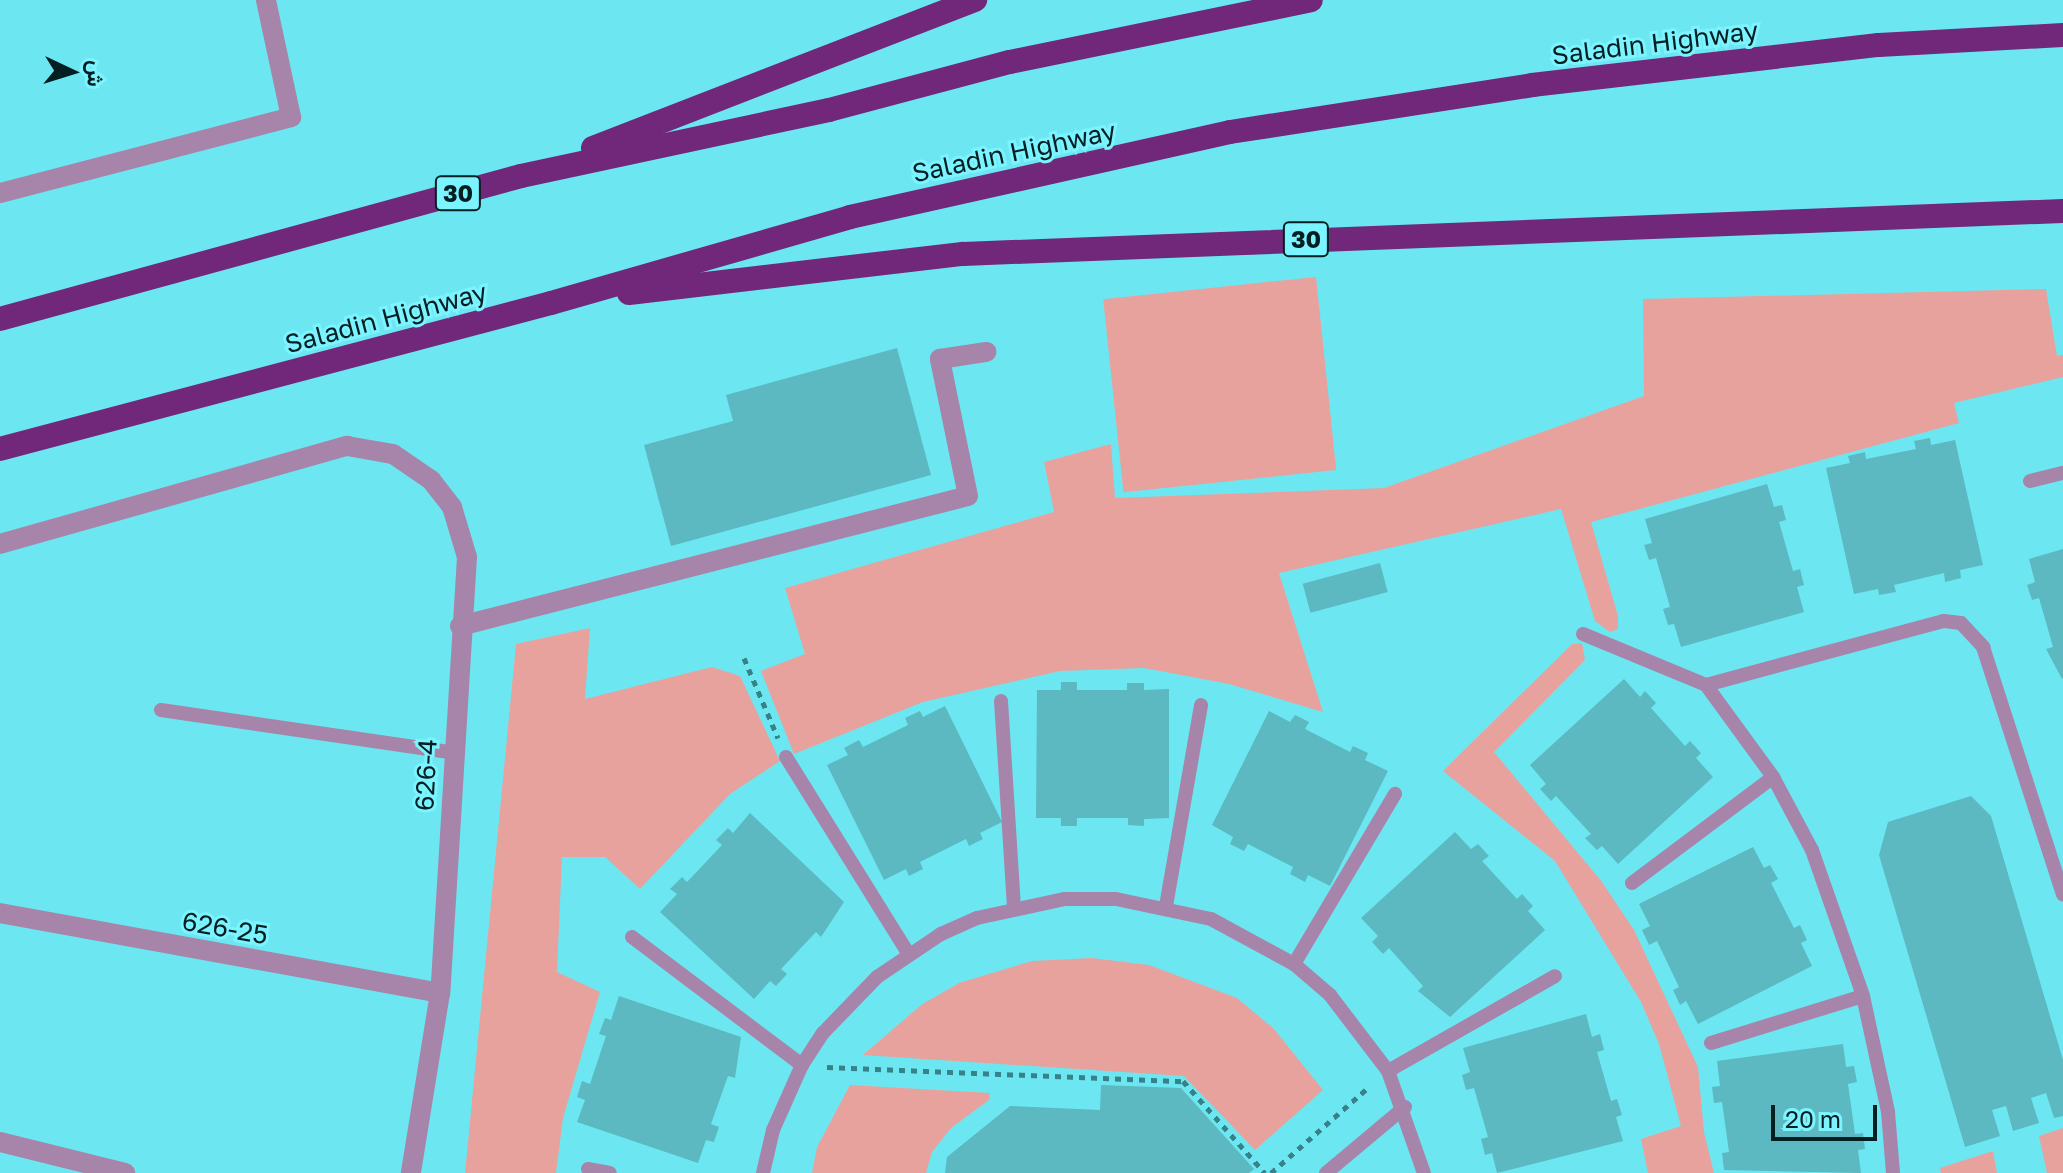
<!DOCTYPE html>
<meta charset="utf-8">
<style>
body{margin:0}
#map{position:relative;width:2063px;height:1173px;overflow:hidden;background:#6ce7f1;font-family:"Golos Text",Vazirmatn,sans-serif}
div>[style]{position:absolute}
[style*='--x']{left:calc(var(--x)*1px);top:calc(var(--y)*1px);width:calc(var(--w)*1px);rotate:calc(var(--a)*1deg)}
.green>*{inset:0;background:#e8a29e;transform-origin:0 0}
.building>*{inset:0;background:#5cb8c1;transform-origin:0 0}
.path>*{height:5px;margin-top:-2.5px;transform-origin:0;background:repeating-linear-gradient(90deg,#378288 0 6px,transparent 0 12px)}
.service>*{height:14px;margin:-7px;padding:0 7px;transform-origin:7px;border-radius:7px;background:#a785ab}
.minor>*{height:20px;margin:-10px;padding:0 10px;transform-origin:10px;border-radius:10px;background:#a785ab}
.motorway>*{height:24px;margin:-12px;padding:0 12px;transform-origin:12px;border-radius:12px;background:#71277a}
span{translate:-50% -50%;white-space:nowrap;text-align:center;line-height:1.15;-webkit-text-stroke:6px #7bf4ff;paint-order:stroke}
.shield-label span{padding:2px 6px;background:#7bf4ff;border:2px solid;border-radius:6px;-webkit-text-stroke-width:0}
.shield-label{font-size:24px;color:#041f21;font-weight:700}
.street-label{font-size:26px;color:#041f21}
.north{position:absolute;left:32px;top:32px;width:80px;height:80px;-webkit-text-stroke:6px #7bf4ff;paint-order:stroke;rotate:94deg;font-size:22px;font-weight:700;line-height:32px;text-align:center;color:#041f21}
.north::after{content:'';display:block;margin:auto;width:28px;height:36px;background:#041f21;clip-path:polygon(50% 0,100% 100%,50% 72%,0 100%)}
.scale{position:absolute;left:1771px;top:1105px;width:106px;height:36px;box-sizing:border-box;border:4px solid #041f21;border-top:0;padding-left:10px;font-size:24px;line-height:28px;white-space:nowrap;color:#041f21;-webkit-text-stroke:6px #7bf4ff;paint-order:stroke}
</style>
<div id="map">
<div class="green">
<div style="left:1316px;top:277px;width:194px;height:214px;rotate:84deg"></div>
<div style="clip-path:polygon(2046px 289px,2057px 356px,2063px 355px,2063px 377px,1954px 403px,1959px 423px,1591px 522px,1618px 616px,1618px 629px,1610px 632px,1595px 621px,1561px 509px,1279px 573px,1323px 712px,1229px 684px,1144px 668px,1060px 671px,923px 702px,794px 754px,761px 671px,805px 654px,785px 588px,1054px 512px,1044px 462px,1111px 444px,1115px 498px,1384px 488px,1644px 396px,1643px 299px)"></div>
<div style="clip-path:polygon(590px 628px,585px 699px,712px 667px,740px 676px,780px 761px,730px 794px,640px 889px,605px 857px,562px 857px,557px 972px,600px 992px,563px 1118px,556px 1173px,465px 1173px,516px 644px)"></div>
<div style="clip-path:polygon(1582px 643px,1585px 660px,1494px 752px,1602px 882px,1634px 930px,1698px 1067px,1704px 1132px,1714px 1173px,1648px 1173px,1641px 1139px,1681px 1126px,1659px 1044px,1641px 1002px,1555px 861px,1443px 771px,1572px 644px)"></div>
<div style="clip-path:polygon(1092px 958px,1149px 965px,1237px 998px,1274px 1029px,1323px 1090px,1255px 1150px,1184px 1076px,863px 1055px,921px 1005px,959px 983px,1032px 961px)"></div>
<div style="clip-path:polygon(850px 1085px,990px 1093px,989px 1100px,951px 1128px,932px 1152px,926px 1173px,812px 1173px,817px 1147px)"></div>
<div style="clip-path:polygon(2063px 1128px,2063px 1173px,2047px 1173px,2039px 1136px)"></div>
<div style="clip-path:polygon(1993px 1151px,1997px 1173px,1941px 1173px,1940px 1168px)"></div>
</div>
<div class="building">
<div style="clip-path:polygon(897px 348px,931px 475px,671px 546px,644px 445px,733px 421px,726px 395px)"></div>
<div style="clip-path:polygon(1930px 438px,1931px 445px,1955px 440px,1983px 565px,1960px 570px,1961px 578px,1945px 582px,1944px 573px,1894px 585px,1896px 592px,1879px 595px,1878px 589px,1854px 594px,1826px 468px,1850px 463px,1848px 456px,1865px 452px,1866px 459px,1916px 449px,1914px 441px)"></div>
<div style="clip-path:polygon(1767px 484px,1774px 507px,1782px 505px,1786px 520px,1779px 522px,1793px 571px,1800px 569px,1804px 585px,1797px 587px,1804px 612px,1681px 647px,1674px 624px,1668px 625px,1663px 609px,1670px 607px,1656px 558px,1649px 560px,1644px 545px,1652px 543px,1645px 519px)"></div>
<div style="clip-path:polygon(2063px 549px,2063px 678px,2062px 679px,2046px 649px,2053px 647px,2039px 598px,2032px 600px,2027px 585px,2035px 582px,2029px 559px)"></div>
<div style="left:1380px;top:563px;width:30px;height:80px;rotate:75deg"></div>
<div style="clip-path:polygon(1624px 679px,1640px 697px,1645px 691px,1656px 703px,1651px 708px,1685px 746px,1690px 741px,1701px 753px,1696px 758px,1713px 777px,1618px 864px,1602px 846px,1597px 850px,1585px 838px,1591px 834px,1556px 796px,1551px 801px,1540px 789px,1546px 784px,1530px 765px)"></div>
<div style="clip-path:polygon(1061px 682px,1077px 682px,1077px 690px,1127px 690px,1127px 683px,1144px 683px,1144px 690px,1169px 689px,1169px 818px,1144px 819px,1144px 826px,1128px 825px,1128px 818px,1077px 818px,1077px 826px,1061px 826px,1061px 818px,1036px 818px,1037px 690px,1061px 690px)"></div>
<div style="clip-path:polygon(945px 706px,1002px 822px,980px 833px,983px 839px,969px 846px,966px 839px,920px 862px,923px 869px,909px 876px,906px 869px,884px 880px,827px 765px,848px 755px,844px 748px,859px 740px,863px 747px,908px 725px,905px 718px,920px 711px,923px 717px)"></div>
<div style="clip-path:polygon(1269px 711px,1290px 722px,1295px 715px,1309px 722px,1305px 729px,1350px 752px,1353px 746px,1368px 753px,1365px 760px,1388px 771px,1330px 886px,1308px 875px,1305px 882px,1290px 874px,1293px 867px,1248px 844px,1244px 851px,1230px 844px,1233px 837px,1212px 825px)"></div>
<div style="clip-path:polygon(1971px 796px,1991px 816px,2063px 1060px,2063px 1116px,2054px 1118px,2046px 1093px,2031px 1098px,2039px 1123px,2013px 1131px,2006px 1106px,1992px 1110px,2000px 1136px,1965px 1147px,1879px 855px,1888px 822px)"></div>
<div style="clip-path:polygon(750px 813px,844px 902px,821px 937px,816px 932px,781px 969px,787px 974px,776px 986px,770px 981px,754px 999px,660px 912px,677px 894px,670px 889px,682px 877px,687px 882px,722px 845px,716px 840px,728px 828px,733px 833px)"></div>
<div style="clip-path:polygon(1455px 832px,1471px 849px,1478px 844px,1489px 856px,1482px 861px,1517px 899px,1522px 894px,1533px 906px,1528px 911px,1545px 930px,1450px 1017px,1418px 991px,1423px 986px,1389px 948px,1383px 954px,1372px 942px,1378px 936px,1361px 918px)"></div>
<div style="clip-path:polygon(1753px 847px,1764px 868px,1770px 865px,1778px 879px,1771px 883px,1794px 928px,1800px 925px,1807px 940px,1801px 943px,1812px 966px,1698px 1024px,1686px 1001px,1680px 1005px,1673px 990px,1679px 987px,1657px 941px,1649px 945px,1642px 930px,1650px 926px,1639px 904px)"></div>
<div style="clip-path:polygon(619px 996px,741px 1037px,735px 1078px,728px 1076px,711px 1124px,719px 1127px,714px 1142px,706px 1140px,698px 1163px,577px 1122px,585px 1100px,577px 1097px,582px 1081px,590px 1084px,606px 1036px,599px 1034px,605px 1018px,611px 1020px)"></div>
<div style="clip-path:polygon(1586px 1014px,1592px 1037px,1600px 1034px,1604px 1050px,1597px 1052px,1611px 1101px,1617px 1099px,1622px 1115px,1616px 1117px,1623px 1141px,1497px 1173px,1492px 1153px,1485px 1155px,1481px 1139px,1488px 1137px,1474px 1088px,1466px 1090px,1462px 1075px,1470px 1072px,1463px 1048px)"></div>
<div style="clip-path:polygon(1843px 1044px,1846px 1067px,1854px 1066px,1857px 1082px,1848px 1084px,1855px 1134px,1863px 1133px,1865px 1149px,1858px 1150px,1861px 1173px,1724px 1170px,1722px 1153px,1729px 1152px,1722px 1102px,1714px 1103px,1712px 1087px,1720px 1086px,1717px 1061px)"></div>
<div style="clip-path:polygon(1101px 1085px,1181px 1088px,1254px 1169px,1249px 1173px,945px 1173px,947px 1157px,1010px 1106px,1100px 1110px)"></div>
</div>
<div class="path">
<div style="--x:744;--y:658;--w:87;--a:67"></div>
<div style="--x:827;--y:1067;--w:356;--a:2.3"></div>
<div style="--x:1183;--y:1081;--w:123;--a:48.3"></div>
<div style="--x:1271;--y:1173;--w:130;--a:-41.3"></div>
</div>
<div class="service">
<div style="--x:2030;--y:481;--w:34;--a:-14"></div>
<div style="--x:1583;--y:634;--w:133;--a:22.5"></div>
<div style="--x:1706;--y:685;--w:114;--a:53.9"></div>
<div style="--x:1773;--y:777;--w:83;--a:61.9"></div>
<div style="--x:1812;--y:850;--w:155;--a:70.7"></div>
<div style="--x:1863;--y:996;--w:119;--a:77.8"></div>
<div style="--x:1888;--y:1112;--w:61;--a:85.3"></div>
<div style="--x:1706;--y:685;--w:246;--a:-15.1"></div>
<div style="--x:1944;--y:621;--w:17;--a:7"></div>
<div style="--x:1961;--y:623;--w:33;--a:47"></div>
<div style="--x:1983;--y:647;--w:260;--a:72.1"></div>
<div style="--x:1001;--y:701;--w:206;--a:86.4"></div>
<div style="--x:161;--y:710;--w:296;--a:8.3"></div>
<div style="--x:786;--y:757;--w:231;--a:58.1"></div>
<div style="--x:1632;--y:883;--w:176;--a:-36.9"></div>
<div style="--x:1166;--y:906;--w:204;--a:-80.1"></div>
<div style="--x:632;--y:937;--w:213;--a:37"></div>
<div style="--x:1294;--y:964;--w:198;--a:-59.3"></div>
<div style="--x:1711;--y:1043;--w:159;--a:-17.2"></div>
<div style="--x:1388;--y:1071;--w:192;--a:-29.6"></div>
<div style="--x:588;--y:1169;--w:22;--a:10"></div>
<div style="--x:763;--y:1173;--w:44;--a:-76.9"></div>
<div style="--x:773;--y:1130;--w:71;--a:-66"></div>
<div style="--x:802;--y:1065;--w:38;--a:-57"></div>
<div style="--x:823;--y:1033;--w:78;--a:-46"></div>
<div style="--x:877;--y:977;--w:77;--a:-33.9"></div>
<div style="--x:941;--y:934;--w:39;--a:-24"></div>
<div style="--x:977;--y:918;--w:89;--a:-12.3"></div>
<div style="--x:1064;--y:899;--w:52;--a:0"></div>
<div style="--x:1116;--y:899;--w:97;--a:11.9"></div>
<div style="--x:1211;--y:919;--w:94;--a:28.5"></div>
<div style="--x:1294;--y:964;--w:48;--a:40.7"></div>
<div style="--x:1330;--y:995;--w:96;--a:52.7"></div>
<div style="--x:1388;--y:1071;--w:108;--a:70.6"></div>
<div style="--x:1326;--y:1173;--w:103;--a:-39.9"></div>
</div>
<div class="minor">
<div style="--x:0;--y:193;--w:301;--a:-14.6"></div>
<div style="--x:291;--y:117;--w:120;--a:-102.1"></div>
<div style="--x:0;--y:544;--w:361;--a:-15.8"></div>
<div style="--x:347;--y:446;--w:47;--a:9.9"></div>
<div style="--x:393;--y:454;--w:46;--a:34.4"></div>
<div style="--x:431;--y:480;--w:34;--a:52"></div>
<div style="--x:452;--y:507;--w:52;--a:73.3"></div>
<div style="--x:467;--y:557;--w:437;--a:93.5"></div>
<div style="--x:440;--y:993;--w:182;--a:99.2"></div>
<div style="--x:460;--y:626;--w:524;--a:-14.35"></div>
<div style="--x:968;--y:496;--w:140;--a:-101.6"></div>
<div style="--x:940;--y:359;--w:47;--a:-8.7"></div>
<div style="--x:0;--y:913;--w:447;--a:10.3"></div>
<div style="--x:0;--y:1142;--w:129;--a:13.9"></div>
</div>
<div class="motorway">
<div style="--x:593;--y:148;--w:410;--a:-21.2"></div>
<div style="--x:629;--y:293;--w:336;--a:-6.7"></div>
<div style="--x:963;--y:254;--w:1101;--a:-2.24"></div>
<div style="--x:0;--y:319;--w:540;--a:-15.35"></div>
<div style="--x:521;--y:176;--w:315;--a:-12.1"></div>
<div style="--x:829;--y:110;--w:187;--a:-14.9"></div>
<div style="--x:1010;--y:62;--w:307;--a:-11.6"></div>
<div style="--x:0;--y:449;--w:570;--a:-14.84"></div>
<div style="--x:551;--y:303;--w:311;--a:-16"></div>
<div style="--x:850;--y:217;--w:389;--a:-12.6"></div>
<div style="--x:1230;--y:132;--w:306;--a:-8.8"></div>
<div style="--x:1532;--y:85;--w:349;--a:-6.6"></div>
<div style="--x:1879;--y:45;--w:184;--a:-3.1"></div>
</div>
<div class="shield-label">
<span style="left:458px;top:193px">30</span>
<span style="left:1306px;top:239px">30</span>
</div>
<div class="street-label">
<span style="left:1655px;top:43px;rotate:-7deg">Saladin Highway</span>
<span style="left:1014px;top:152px;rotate:-12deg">Saladin Highway</span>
<span style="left:386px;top:318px;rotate:-15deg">Saladin Highway</span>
<span style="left:426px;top:775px;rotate:-87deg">626-4</span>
<span style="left:225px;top:928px;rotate:10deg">626-25</span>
</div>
<div class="north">ش</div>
<div class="scale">20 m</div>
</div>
